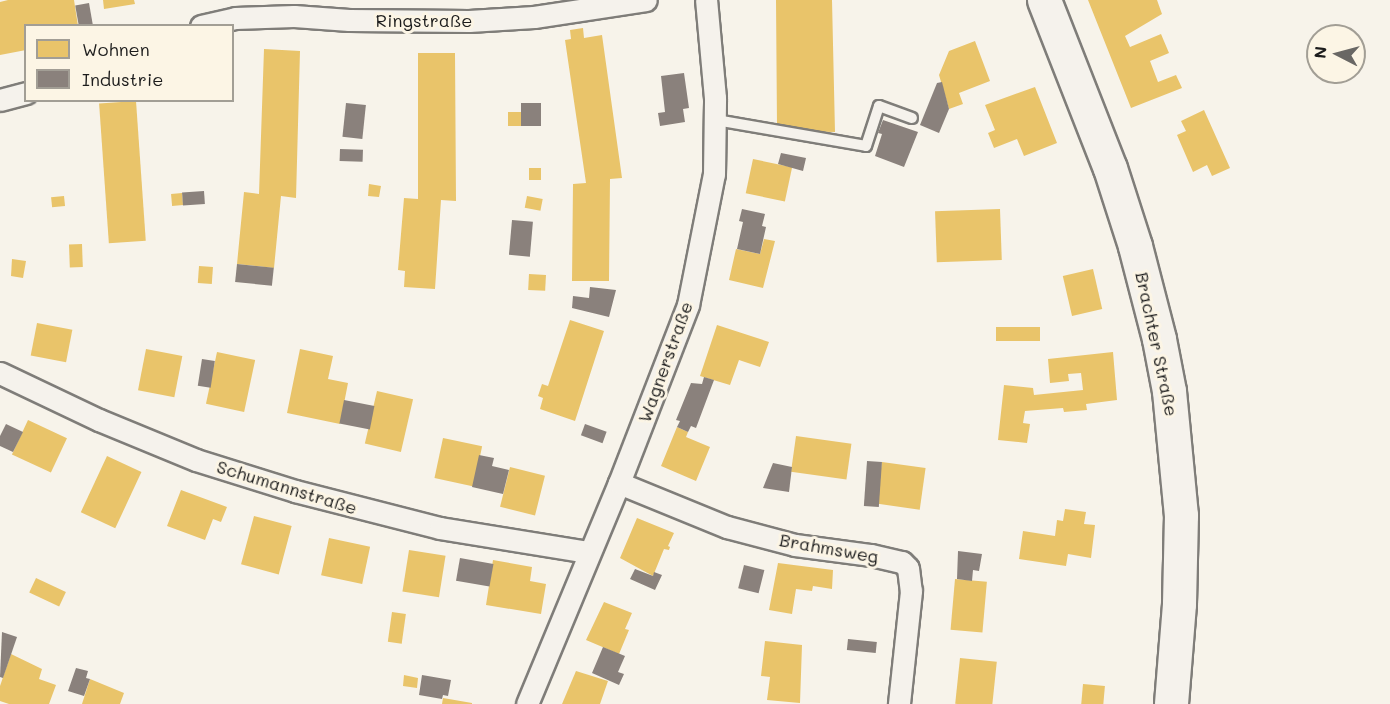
<!DOCTYPE html>
<meta charset="utf-8">
<style>
body{margin:0}
#map{position:relative;width:1390px;height:704px;overflow:hidden;background:#f7f3ea;font-family:Mali,sans-serif}
div>[style]{position:absolute}
[style*='--x']{left:calc(var(--x)*1px);top:calc(var(--y)*1px);width:calc(var(--w)*1px);rotate:calc(var(--a)*1deg)}
.homes>*{inset:0;background:#e9c46a;transform-origin:0 0}
.industry>*{inset:0;background:#8a817c;transform-origin:0 0}
.roads{filter:drop-shadow(2px 0 #7f7d79) drop-shadow(-2px 0 #7f7d79) drop-shadow(0 2px #7f7d79) drop-shadow(0 -2px #7f7d79)}
.lane>*{height:10px;margin:-5px;padding:0 5px;transform-origin:5px;border-radius:5px;background:#f5f2ec}
.street>*{height:21px;margin:-10.5px;padding:0 10.5px;transform-origin:10.5px;border-radius:10.5px;background:#f5f2ec}
.primary>*{height:33px;margin:-16.5px;padding:0 16.5px;transform-origin:16.5px;border-radius:16.5px;background:#f5f2ec}
span{translate:-50% -50%;white-space:nowrap;text-align:center;line-height:1.15;-webkit-text-stroke:6px #fcf5e5;paint-order:stroke}
.street-label{font-size:18px;color:#1c1c1c}
.legend{position:absolute;left:24px;top:24px;width:210px;height:78px;box-sizing:border-box;background:#fcf5e5;border:2px solid #a29e95;margin:0;padding:8px 10px;list-style:none;font-size:18px;color:#1c1c1c}
.legend li{display:flex;align-items:center;gap:12px;height:30px}
.legend b{width:30px;border:2px solid #a29e95}
.north{position:absolute;left:1306px;top:24px;width:60px;height:60px;box-sizing:border-box;background:#fcf5e5;border:2px solid #a29e95;border-radius:50%;rotate:276deg;font-size:16px;font-weight:700;line-height:24px;text-align:center;color:#1c1c1c}
.north::after{content:'';display:block;margin:auto;width:21px;height:27px;background:#696764;clip-path:polygon(50% 0,100% 100%,50% 72%,0 100%)}
</style>
<div id="map">
<div class="homes">
<div style="clip-path:polygon(8px 0,74px 0,78px 26px,26px 26px,26px 50px,0 55px,0 2px)"></div>
<div style="clip-path:polygon(103px 0,134px 0,135px 4px,104px 9px)"></div>
<div style="clip-path:polygon(776px 0,832px 0,835px 132px,794px 131px,794px 127px,777px 127px)"></div>
<div style="clip-path:polygon(1088px 0,1157px 0,1162px 14px,1125px 36px,1130px 47px,1161px 34px,1169px 53px,1150px 61px,1158px 82px,1176px 75px,1182px 88px,1131px 108px)"></div>
<div style="clip-path:polygon(583px 28px,584px 38px,602px 35px,622px 178px,610px 179px,609px 281px,572px 281px,573px 184px,586px 183px,565px 40px,571px 39px,570px 30px)"></div>
<div style="clip-path:polygon(975px 41px,990px 81px,959px 93px,963px 104px,949px 109px,939px 75px,949px 51px)"></div>
<div style="clip-path:polygon(264px 49px,300px 51px,296px 198px,281px 196px,274px 268px,237px 264px,244px 192px,259px 194px)"></div>
<div style="clip-path:polygon(418px 53px,455px 53px,456px 201px,441px 200px,435px 289px,404px 287px,405px 271px,398px 270px,404px 198px,418px 199px)"></div>
<div style="clip-path:polygon(1035px 87px,1057px 143px,1024px 156px,1017px 139px,994px 148px,988px 133px,995px 130px,985px 105px)"></div>
<div style="left:136px;top:101px;width:140px;height:37px;rotate:86deg"></div>
<div style="clip-path:polygon(1204px 110px,1230px 168px,1212px 176px,1207px 165px,1193px 172px,1177px 135px,1186px 131px,1181px 121px)"></div>
<div style="left:508px;top:112px;width:13px;height:14px"></div>
<div style="left:753px;top:159px;width:40px;height:35px;rotate:12deg"></div>
<div style="left:529px;top:168px;width:12px;height:12px"></div>
<div style="clip-path:polygon(369px 184px,381px 186px,379px 197px,368px 196px)"></div>
<div style="left:182px;top:193px;width:12px;height:11px;rotate:85deg"></div>
<div style="left:64px;top:196px;width:10px;height:13px;rotate:84deg"></div>
<div style="left:527px;top:196px;width:16px;height:12px;rotate:11deg"></div>
<div style="left:1000px;top:209px;width:51px;height:65px;rotate:88deg"></div>
<div style="clip-path:polygon(764px 239px,775px 241px,763px 288px,729px 280px,736px 249px,760px 254px)"></div>
<div style="left:82px;top:244px;width:23px;height:13px;rotate:88deg"></div>
<div style="clip-path:polygon(12px 259px,26px 261px,23px 278px,11px 276px)"></div>
<div style="left:199px;top:266px;width:14px;height:17px;rotate:4deg"></div>
<div style="left:1093px;top:269px;width:41px;height:31px;rotate:77deg"></div>
<div style="left:529px;top:274px;width:17px;height:16px;rotate:3deg"></div>
<div style="clip-path:polygon(570px 320px,604px 331px,575px 421px,540px 409px,543px 398px,538px 396px,542px 384px,548px 386px)"></div>
<div style="left:37px;top:323px;width:36px;height:33px;rotate:11deg"></div>
<div style="clip-path:polygon(717px 325px,769px 342px,760px 367px,739px 360px,730px 385px,700px 376px)"></div>
<div style="left:1040px;top:327px;width:14px;height:44px;rotate:90deg"></div>
<div style="left:146px;top:349px;width:37px;height:42px;rotate:11deg"></div>
<div style="clip-path:polygon(300px 349px,333px 356px,328px 379px,348px 383px,340px 424px,287px 413px)"></div>
<div style="left:217px;top:352px;width:39px;height:53px;rotate:12deg"></div>
<div style="clip-path:polygon(1113px 352px,1117px 400px,1086px 404px,1087px 410px,1064px 412px,1063px 408px,1025px 411px,1023px 423px,1030px 424px,1027px 443px,998px 440px,1004px 385px,1033px 388px,1034px 395px,1083px 390px,1081px 373px,1068px 374px,1069px 381px,1050px 383px,1048px 359px)"></div>
<div style="left:377px;top:391px;width:37px;height:54px;rotate:13deg"></div>
<div style="left:28px;top:420px;width:43px;height:38px;rotate:25deg"></div>
<div style="clip-path:polygon(677px 427px,688px 432px,686px 437px,710px 447px,696px 481px,661px 466px)"></div>
<div style="left:796px;top:436px;width:56px;height:36px;rotate:8deg"></div>
<div style="left:443px;top:438px;width:40px;height:41px;rotate:12deg"></div>
<div style="left:107px;top:456px;width:38px;height:62px;rotate:25deg"></div>
<div style="left:882px;top:462px;width:44px;height:42px;rotate:8deg"></div>
<div style="left:510px;top:467px;width:36px;height:41px;rotate:14deg"></div>
<div style="clip-path:polygon(181px 490px,227px 507px,221px 522px,213px 519px,205px 540px,167px 526px)"></div>
<div style="clip-path:polygon(1065px 509px,1086px 512px,1084px 524px,1095px 525px,1091px 558px,1068px 554px,1066px 566px,1019px 559px,1023px 531px,1055px 536px,1057px 520px,1063px 521px)"></div>
<div style="left:254px;top:516px;width:39px;height:50px;rotate:15deg"></div>
<div style="clip-path:polygon(637px 518px,674px 533px,668px 546px,670px 547px,669px 550px,664px 549px,653px 576px,620px 558px)"></div>
<div style="left:329px;top:538px;width:42px;height:38px;rotate:12deg"></div>
<div style="left:409px;top:550px;width:37px;height:42px;rotate:9deg"></div>
<div style="clip-path:polygon(493px 560px,532px 567px,530px 581px,546px 584px,541px 614px,486px 605px)"></div>
<div style="clip-path:polygon(778px 563px,833px 570px,832px 589px,813px 586px,812px 591px,796px 589px,792px 614px,769px 610px)"></div>
<div style="left:36px;top:578px;width:33px;height:16px;rotate:25deg"></div>
<div style="left:955px;top:579px;width:32px;height:51px;rotate:5deg"></div>
<div style="clip-path:polygon(604px 602px,632px 613px,625px 629px,629px 630px,619px 654px,586px 640px)"></div>
<div style="left:392px;top:612px;width:14px;height:30px;rotate:8deg"></div>
<div style="clip-path:polygon(765px 641px,802px 645px,800px 703px,767px 700px,770px 677px,761px 676px)"></div>
<div style="clip-path:polygon(11px 654px,42px 669px,39px 679px,56px 685px,49px 704px,9px 704px,0 701px,0 686px)"></div>
<div style="left:960px;top:658px;width:37px;height:46px;rotate:6deg"></div>
<div style="clip-path:polygon(576px 671px,608px 681px,600px 704px,562px 704px)"></div>
<div style="clip-path:polygon(404px 675px,418px 678px,417px 688px,403px 686px)"></div>
<div style="clip-path:polygon(90px 679px,124px 693px,120px 704px,82px 704px)"></div>
<div style="left:1083px;top:684px;width:22px;height:20px;rotate:5deg"></div>
<div style="clip-path:polygon(443px 698px,472px 703px,472px 704px,442px 704px)"></div>
</div>
<div class="industry">
<div style="left:89px;top:3px;width:23px;height:14px;rotate:80deg"></div>
<div style="clip-path:polygon(684px 73px,689px 108px,683px 109px,685px 122px,660px 126px,658px 113px,665px 112px,661px 76px)"></div>
<div style="clip-path:polygon(942px 82px,949px 109px,939px 133px,920px 125px,937px 83px)"></div>
<div style="left:346px;top:103px;width:20px;height:34px;rotate:6deg"></div>
<div style="left:521px;top:103px;width:20px;height:23px"></div>
<div style="clip-path:polygon(883px 120px,918px 132px,904px 167px,875px 156px,882px 134px,878px 133px)"></div>
<div style="left:340px;top:149px;width:23px;height:12px;rotate:2deg"></div>
<div style="clip-path:polygon(781px 153px,806px 158px,803px 171px,778px 164px)"></div>
<div style="left:204px;top:191px;width:13px;height:22px;rotate:86deg"></div>
<div style="clip-path:polygon(742px 209px,765px 214px,762px 226px,766px 227px,760px 254px,737px 249px,743px 222px,739px 221px)"></div>
<div style="left:512px;top:220px;width:21px;height:35px;rotate:5deg"></div>
<div style="left:237px;top:264px;width:37px;height:18px;rotate:6deg"></div>
<div style="clip-path:polygon(590px 287px,616px 290px,609px 317px,572px 308px,573px 296px,589px 298px)"></div>
<div style="left:202px;top:359px;width:13px;height:27px;rotate:9deg"></div>
<div style="clip-path:polygon(704px 377px,714px 380px,696px 428px,691px 426px,688px 432px,677px 427px,680px 421px,676px 420px,691px 383px,702px 384px)"></div>
<div style="left:344px;top:400px;width:31px;height:24px;rotate:11deg"></div>
<div style="clip-path:polygon(6px 424px,23px 432px,13px 452px,0 446px,0 436px)"></div>
<div style="left:585px;top:424px;width:23px;height:12px;rotate:20deg"></div>
<div style="clip-path:polygon(479px 455px,494px 458px,492px 466px,509px 470px,503px 494px,472px 487px)"></div>
<div style="left:867px;top:461px;width:15px;height:45px;rotate:4deg"></div>
<div style="clip-path:polygon(773px 463px,792px 467px,789px 492px,763px 488px)"></div>
<div style="clip-path:polygon(958px 551px,982px 554px,979px 571px,973px 570px,972px 581px,957px 579px)"></div>
<div style="left:460px;top:558px;width:34px;height:23px;rotate:10deg"></div>
<div style="left:744px;top:565px;width:21px;height:24px;rotate:14deg"></div>
<div style="clip-path:polygon(635px 569px,653px 576px,654px 572px,662px 575px,655px 590px,630px 579px)"></div>
<div style="clip-path:polygon(2px 632px,17px 637px,3px 678px,0 677px)"></div>
<div style="left:848px;top:639px;width:29px;height:11px;rotate:6deg"></div>
<div style="clip-path:polygon(603px 647px,625px 656px,618px 672px,624px 674px,619px 685px,592px 673px)"></div>
<div style="clip-path:polygon(76px 668px,88px 671px,86px 678px,90px 679px,84px 696px,68px 691px)"></div>
<div style="clip-path:polygon(422px 675px,451px 680px,448px 696px,443px 695px,442px 699px,419px 695px)"></div>
</div>
<div class="roads">
<div class="lane">
<div style="--x:716;--y:120;--w:152;--a:9.8"></div>
<div style="--x:866;--y:146;--w:42;--a:-72"></div>
<div style="--x:879;--y:106;--w:35;--a:20"></div>
</div>
<div class="street">
<div style="--x:201;--y:26;--w:35;--a:-13"></div>
<div style="--x:235;--y:18;--w:59;--a:-1.9"></div>
<div style="--x:294;--y:16;--w:55;--a:4.2"></div>
<div style="--x:349;--y:20;--w:120;--a:0.5"></div>
<div style="--x:469;--y:21;--w:65;--a:-3.5"></div>
<div style="--x:534;--y:17;--w:113;--a:-8.6"></div>
<div style="--x:0;--y:100;--w:27;--a:-15"></div>
<div style="--x:0;--y:373;--w:110;--a:25.4"></div>
<div style="--x:99;--y:420;--w:105;--a:22.4"></div>
<div style="--x:196;--y:460;--w:104;--a:17.4"></div>
<div style="--x:295;--y:491;--w:150;--a:14.3"></div>
<div style="--x:440;--y:528;--w:151;--a:9.2"></div>
<div style="--x:619;--y:483;--w:117;--a:22.2"></div>
<div style="--x:727;--y:527;--w:70;--a:14.8"></div>
<div style="--x:795;--y:545;--w:77;--a:7.5"></div>
<div style="--x:871;--y:555;--w:32;--a:13"></div>
<div style="--x:902;--y:562;--w:8;--a:45"></div>
<div style="--x:908;--y:568;--w:23;--a:83"></div>
<div style="--x:911;--y:591;--w:114;--a:96.1"></div>
<div style="--x:527;--y:704;--w:239;--a:-67.4"></div>
<div style="--x:619;--y:483;--w:191;--a:-68.8"></div>
<div style="--x:688;--y:305;--w:134;--a:-78.8"></div>
<div style="--x:714;--y:174;--w:76;--a:-89.2"></div>
<div style="--x:715;--y:98;--w:98;--a:-95.2"></div>
</div>
<div class="primary">
<div style="--x:1044;--y:0;--w:180;--a:68.6"></div>
<div style="--x:1110;--y:168;--w:82;--a:72.2"></div>
<div style="--x:1135;--y:246;--w:96;--a:75.5"></div>
<div style="--x:1159;--y:339;--w:53;--a:79.1"></div>
<div style="--x:1169;--y:391;--w:125;--a:84.5"></div>
<div style="--x:1181;--y:515;--w:89;--a:91.3"></div>
<div style="--x:1179;--y:604;--w:100;--a:94.6"></div>
</div>
</div>
<div class="street-label">
<span style="left:424px;top:20px">Ringstraße</span>
<span style="left:1157px;top:344px;rotate:78deg">Brachter Straße</span>
<span style="left:665px;top:362px;rotate:-70deg">Wagnerstraße</span>
<span style="left:287px;top:487px;rotate:17deg">Schumannstraße</span>
<span style="left:829px;top:548px;rotate:10deg">Brahmsweg</span>
</div>
<ul class="legend">
<li><b style="height:16px;background:#e9c46a"></b>Wohnen</li>
<li><b style="height:16px;background:#8a817c"></b>Industrie</li>
</ul>
<div class="north">N</div>
</div>
